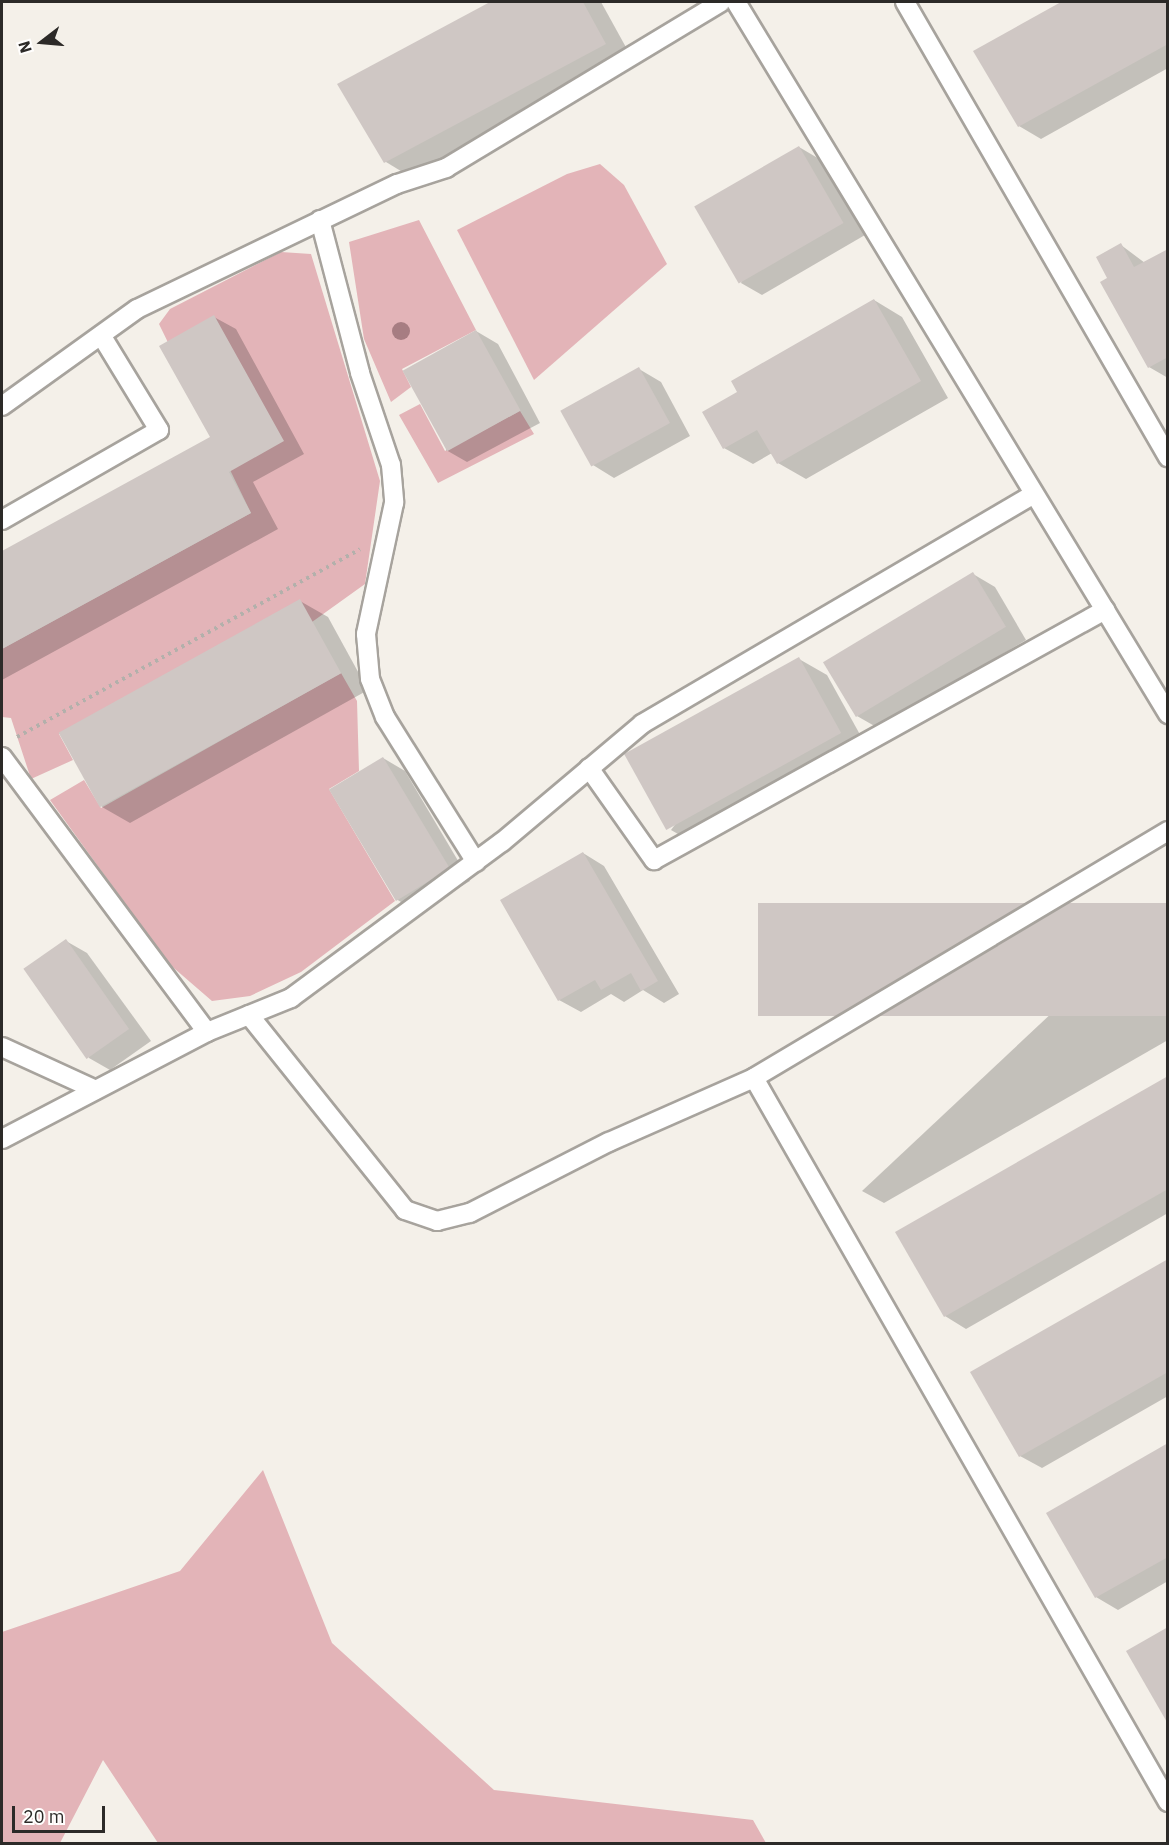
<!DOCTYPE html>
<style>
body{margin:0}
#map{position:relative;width:1169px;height:1845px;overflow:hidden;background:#f4f0e9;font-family:"IBM Plex Sans",sans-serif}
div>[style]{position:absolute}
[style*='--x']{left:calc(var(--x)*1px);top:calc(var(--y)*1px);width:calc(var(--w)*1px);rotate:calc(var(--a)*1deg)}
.green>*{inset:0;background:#e3b4b8}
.shadow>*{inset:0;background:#0003}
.building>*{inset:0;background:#cfc7c4;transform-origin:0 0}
.path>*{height:4px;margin-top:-2px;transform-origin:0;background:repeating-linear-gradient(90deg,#b3b0ab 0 3px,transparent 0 7.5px)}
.roads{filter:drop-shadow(2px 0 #a7a39d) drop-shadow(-2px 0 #a7a39d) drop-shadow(0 2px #a7a39d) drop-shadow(0 -2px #a7a39d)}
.lane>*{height:18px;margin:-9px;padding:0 9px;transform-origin:9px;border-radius:9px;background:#fff}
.trees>*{width:18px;height:18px;margin:-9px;border-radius:50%;background:#a77d82}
span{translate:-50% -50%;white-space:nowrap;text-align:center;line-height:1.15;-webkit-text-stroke:4.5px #fffefd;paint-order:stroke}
.frame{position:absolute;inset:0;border:3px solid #2c2a28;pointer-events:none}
.north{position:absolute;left:12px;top:12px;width:60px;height:60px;-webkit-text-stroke:4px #fffefd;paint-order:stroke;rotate:254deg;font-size:16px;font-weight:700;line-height:24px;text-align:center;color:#2c2a28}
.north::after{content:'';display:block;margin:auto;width:21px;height:27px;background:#2c2a28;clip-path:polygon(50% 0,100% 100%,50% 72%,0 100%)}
.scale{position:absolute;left:12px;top:1806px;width:93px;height:27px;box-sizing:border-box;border:3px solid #2c2a28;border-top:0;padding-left:8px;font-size:18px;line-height:21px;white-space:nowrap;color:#2c2a28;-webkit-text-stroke:4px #fffefd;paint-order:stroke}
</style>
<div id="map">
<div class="green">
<div style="clip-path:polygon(600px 164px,624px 185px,667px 264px,534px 380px,457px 230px,567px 174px)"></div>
<div style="clip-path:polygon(419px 220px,476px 330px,402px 369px,411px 387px,391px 402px,364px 339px,349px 242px)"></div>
<div style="clip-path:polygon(281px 252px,311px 254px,380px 481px,365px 584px,312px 622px,59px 734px,73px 760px,31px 779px,11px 718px,2px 717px,2px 649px,251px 513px,159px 324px,170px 309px)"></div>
<div style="clip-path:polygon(420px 404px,445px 451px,520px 411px,534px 434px,438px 483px,399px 415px)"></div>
<div style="clip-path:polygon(341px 673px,357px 701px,359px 771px,329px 789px,395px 901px,301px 972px,250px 996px,212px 1001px,168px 963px,50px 800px,84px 780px,101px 808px)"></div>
<div style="clip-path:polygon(263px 1470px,332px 1643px,494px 1790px,753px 1820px,766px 1843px,158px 1843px,103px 1760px,60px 1843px,2px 1843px,2px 1632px,180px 1571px)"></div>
</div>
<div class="shadow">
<div style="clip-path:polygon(493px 2px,601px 2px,633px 60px,414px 179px,386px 162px,339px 85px)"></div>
<div style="clip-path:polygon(1064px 2px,1168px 2px,1168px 68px,1041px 139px,1019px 126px,975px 51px)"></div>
<div style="clip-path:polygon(799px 147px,821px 160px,865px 235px,762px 295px,741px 283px)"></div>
<div style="clip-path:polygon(1121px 245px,1145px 263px,1168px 251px,1168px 378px,1149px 367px,1109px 279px)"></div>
<div style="clip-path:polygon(874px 300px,902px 317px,948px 398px,806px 479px,778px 463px,772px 453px,753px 464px,724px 448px,739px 392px)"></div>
<div style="clip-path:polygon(214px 317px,236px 329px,304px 454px,253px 482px,278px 529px,2px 680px,2px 553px,212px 438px)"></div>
<div style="clip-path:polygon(476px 331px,498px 344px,540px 423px,467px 462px,446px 450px)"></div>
<div style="clip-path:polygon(639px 369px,661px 382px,690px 436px,614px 478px,593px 465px)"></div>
<div style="clip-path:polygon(973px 574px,995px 587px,1026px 640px,878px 728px,857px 716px)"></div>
<div style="clip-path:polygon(300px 601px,328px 617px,368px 690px,130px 823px,102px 807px,61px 735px)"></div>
<div style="clip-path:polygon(799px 659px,827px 675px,868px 749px,699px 846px,671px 830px)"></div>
<div style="clip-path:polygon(383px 758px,405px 771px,470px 881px,418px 912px,396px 899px)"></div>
<div style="clip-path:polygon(583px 853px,604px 866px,679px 994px,664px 1003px,643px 990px,624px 1002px,611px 994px,581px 1012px,559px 1000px)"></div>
<div style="clip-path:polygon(1168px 904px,1168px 1040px,884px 1203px,862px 1191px)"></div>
<div style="clip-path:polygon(66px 941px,87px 953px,151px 1041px,110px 1070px,89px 1058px)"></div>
<div style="clip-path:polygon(1168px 1078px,1168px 1213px,966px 1329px,945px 1316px)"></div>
<div style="clip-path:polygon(1168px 1260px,1168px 1396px,1042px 1468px,1020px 1456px)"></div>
<div style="clip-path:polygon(1168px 1445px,1168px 1581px,1118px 1610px,1096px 1597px)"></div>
</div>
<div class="building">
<div style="clip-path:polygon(490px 2px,583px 2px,606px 44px,384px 163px,337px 84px)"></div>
<div style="clip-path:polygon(1061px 2px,1168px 2px,1168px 44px,1018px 127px,973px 51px)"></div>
<div style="left:799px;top:146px;width:89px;height:121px;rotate:60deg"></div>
<div style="clip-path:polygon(1121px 243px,1134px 267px,1168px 249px,1168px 357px,1148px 368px,1100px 282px,1107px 278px,1096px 257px)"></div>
<div style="clip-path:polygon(874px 299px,921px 381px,777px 464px,757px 430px,723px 449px,702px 412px,737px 392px,731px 381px)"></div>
<div style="clip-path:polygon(214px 315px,284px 441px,229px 472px,251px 513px,2px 649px,2px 551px,210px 437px,159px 346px)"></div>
<div style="left:476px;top:330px;width:92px;height:84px;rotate:61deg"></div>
<div style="left:639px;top:367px;width:64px;height:90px;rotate:61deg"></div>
<div style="left:973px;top:572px;width:64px;height:175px;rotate:59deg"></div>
<div style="left:300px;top:599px;width:85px;height:276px;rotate:61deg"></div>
<div style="left:799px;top:657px;width:87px;height:200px;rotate:61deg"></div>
<div style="left:383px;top:757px;width:130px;height:63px;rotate:59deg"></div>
<div style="clip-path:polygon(583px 852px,658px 981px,641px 991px,631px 973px,601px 990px,595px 980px,558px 1001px,500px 900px)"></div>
<div style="left:1168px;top:903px;width:113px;height:410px;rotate:90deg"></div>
<div style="left:66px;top:939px;width:110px;height:52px;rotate:55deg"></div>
<div style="clip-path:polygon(1168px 1076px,1168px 1189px,944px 1317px,895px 1232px)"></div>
<div style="clip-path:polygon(1168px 1259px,1168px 1372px,1019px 1457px,970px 1372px)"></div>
<div style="clip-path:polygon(1168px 1443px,1168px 1557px,1095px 1598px,1046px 1513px)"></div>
<div style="clip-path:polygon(1168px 1627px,1168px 1724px,1126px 1651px)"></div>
</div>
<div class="path">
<div style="--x:17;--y:737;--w:391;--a:-28.7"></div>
</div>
<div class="roads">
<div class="lane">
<div style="--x:736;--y:2;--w:833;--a:58.75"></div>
<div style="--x:905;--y:2;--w:526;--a:59.97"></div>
<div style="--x:320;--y:220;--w:158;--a:75.3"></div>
<div style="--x:360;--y:373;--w:97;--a:71.4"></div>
<div style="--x:391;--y:465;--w:38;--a:85"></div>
<div style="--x:394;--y:503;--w:134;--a:102.1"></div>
<div style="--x:366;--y:634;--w:45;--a:84.9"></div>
<div style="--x:370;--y:679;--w:41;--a:68.5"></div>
<div style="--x:385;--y:717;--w:171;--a:57.9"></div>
<div style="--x:2;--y:406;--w:166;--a:-35.7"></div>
<div style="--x:137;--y:309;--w:288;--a:-25.7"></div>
<div style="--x:397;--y:184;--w:52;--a:-18.1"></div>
<div style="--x:446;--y:168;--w:321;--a:-31.1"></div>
<div style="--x:2;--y:520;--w:181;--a:-29.8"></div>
<div style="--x:159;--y:430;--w:111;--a:-121.4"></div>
<div style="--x:2;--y:757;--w:343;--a:53.3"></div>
<div style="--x:207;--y:1032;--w:231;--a:152.4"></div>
<div style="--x:589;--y:768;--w:113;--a:54.8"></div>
<div style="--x:654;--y:860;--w:516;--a:-29"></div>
<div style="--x:1168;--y:831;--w:482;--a:149.2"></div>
<div style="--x:754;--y:1078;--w:834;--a:60.24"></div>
<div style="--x:249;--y:1015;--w:250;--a:51.3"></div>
<div style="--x:405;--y:1210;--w:34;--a:19"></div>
<div style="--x:437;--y:1221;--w:34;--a:-14"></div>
<div style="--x:470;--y:1213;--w:156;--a:-27.1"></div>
<div style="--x:609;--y:1142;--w:158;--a:-23.8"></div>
<div style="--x:207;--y:1032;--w:91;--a:-22"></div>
<div style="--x:291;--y:998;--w:262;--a:-36.5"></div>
<div style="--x:502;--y:842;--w:183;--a:-40.1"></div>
<div style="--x:642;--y:724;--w:454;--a:-30.4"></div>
<div style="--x:2;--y:1047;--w:103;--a:24.6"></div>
</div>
</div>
<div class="trees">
<div style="left:401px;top:331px"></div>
</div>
<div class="frame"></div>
<div class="north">N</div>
<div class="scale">20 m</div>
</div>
